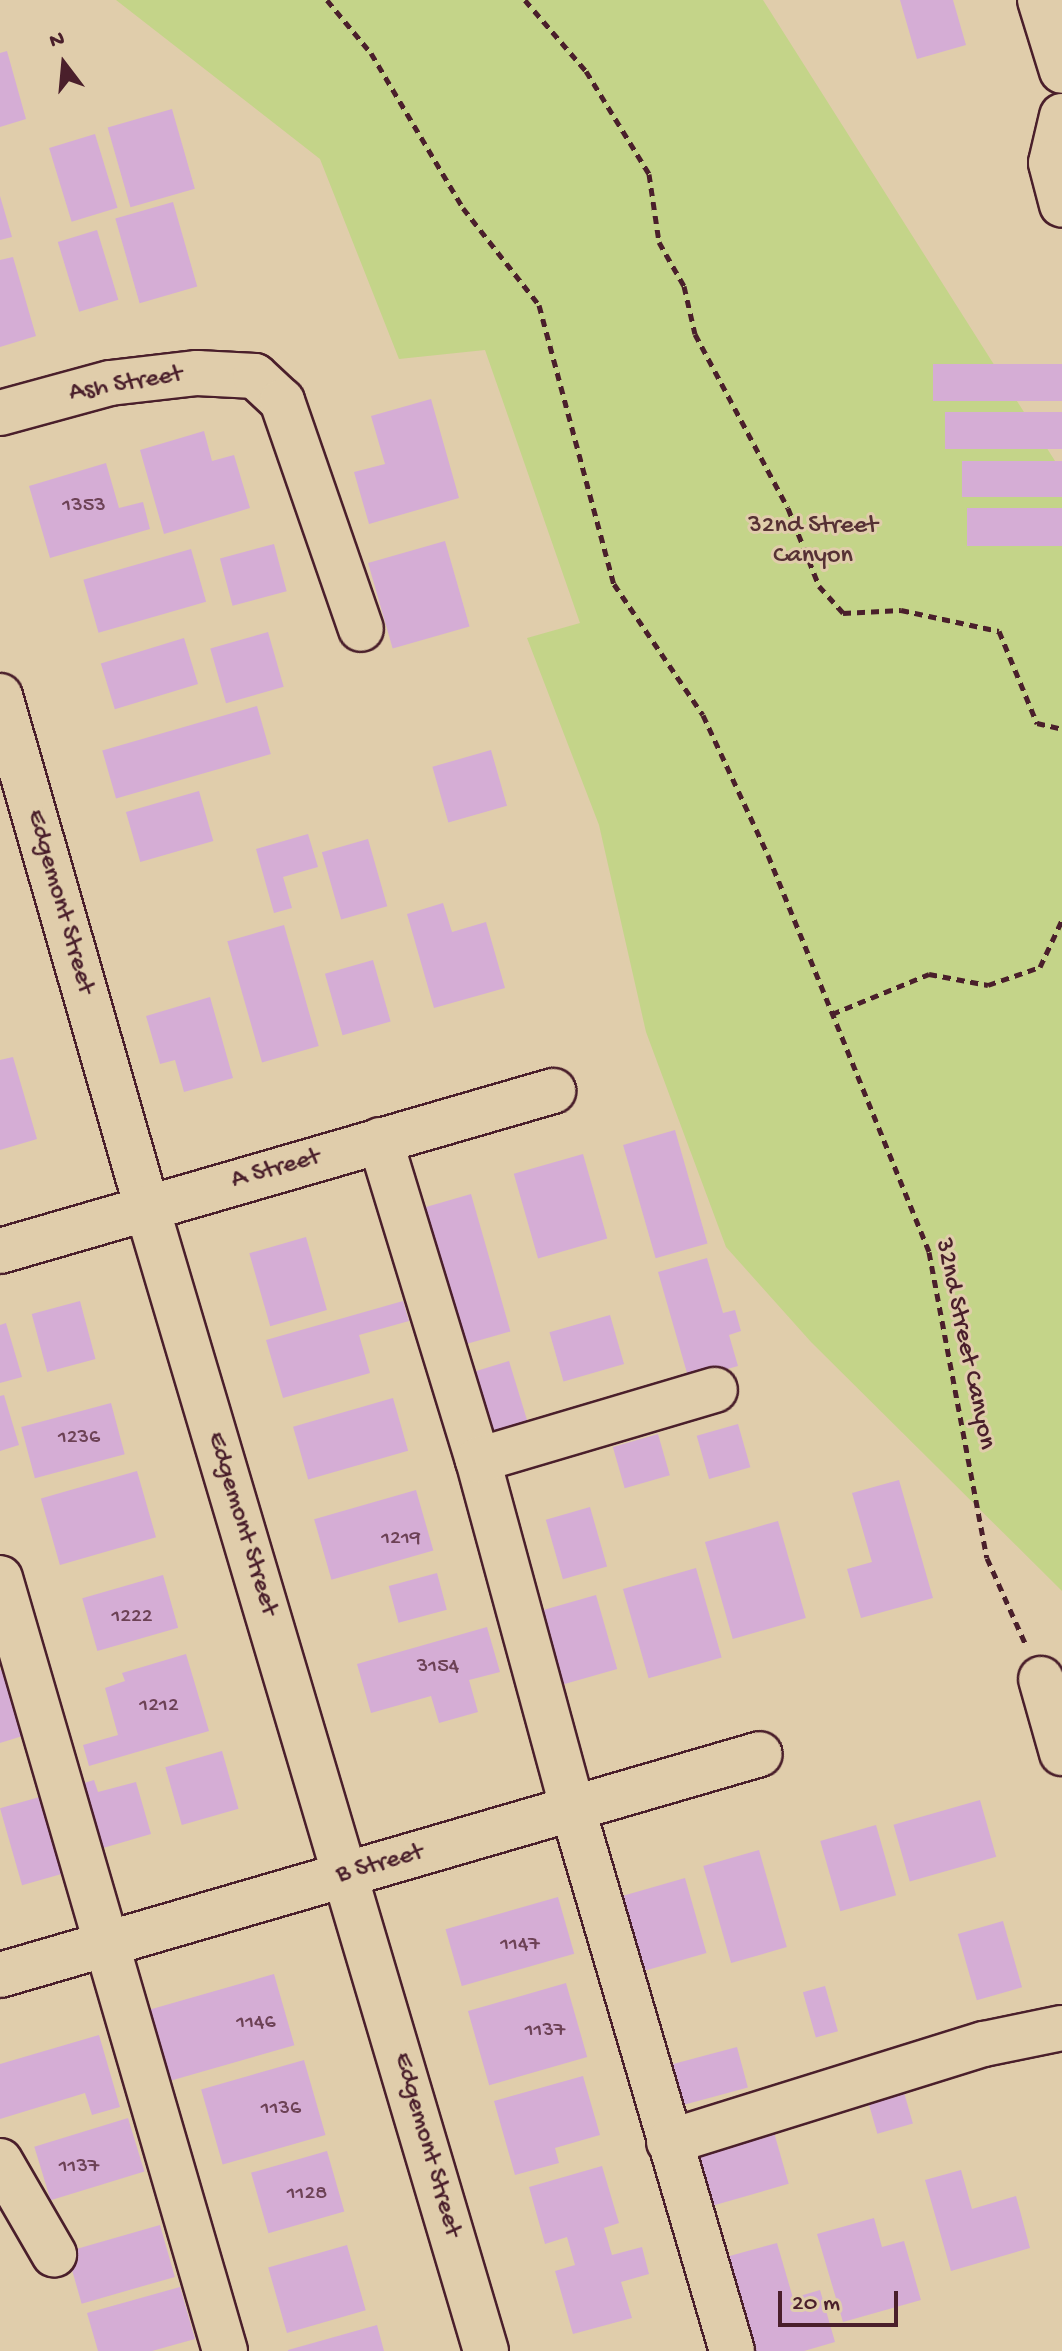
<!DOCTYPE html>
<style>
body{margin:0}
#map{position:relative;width:1062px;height:2351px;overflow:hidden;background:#e0cdab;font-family:"Gochi Hand",sans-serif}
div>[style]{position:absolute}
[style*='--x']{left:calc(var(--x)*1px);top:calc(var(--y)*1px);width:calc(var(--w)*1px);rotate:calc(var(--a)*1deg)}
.green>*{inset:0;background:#c4d489}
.building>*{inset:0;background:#d5add5;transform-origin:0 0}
.path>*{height:5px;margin-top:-2.5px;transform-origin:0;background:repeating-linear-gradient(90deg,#4a1f2b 0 8px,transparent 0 14px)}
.roads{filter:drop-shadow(2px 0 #4a1f2b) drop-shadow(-2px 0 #4a1f2b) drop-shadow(0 2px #4a1f2b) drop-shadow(0 -2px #4a1f2b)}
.minor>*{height:44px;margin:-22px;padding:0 22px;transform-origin:22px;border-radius:22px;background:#e0cdab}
span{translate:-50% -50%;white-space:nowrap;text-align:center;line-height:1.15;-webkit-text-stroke:6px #e0cdab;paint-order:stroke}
.number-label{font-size:22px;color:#6d4256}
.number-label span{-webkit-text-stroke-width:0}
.street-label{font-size:26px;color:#4a1f2b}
.park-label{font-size:26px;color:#563134}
.north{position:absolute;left:24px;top:24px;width:80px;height:80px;-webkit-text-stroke:6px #e0cdab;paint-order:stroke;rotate:344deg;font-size:22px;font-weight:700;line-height:32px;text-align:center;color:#4a1f2b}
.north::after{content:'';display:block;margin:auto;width:28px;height:36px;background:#4a1f2b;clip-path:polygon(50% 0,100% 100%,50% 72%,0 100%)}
.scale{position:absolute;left:778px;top:2291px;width:120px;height:36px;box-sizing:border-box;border:4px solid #4a1f2b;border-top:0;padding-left:10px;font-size:24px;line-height:28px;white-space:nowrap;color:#4a1f2b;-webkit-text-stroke:6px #e0cdab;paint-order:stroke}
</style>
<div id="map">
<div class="green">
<div style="clip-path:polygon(116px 0,763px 0,1062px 472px,1062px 1591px,811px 1342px,726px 1247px,646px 1032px,599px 825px,527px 638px,580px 623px,485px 350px,399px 359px,320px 159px)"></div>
</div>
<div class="building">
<div style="clip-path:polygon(900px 0,953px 0,966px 45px,917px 59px)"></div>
<div style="clip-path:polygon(7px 51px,26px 119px,0 127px,0 53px)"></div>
<div style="left:172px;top:109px;width:83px;height:67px;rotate:74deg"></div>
<div style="left:95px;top:134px;width:77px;height:48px;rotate:73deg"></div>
<div style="clip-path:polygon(0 196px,12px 237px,0 240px)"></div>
<div style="left:173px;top:202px;width:88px;height:60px;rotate:74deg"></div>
<div style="left:97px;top:230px;width:73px;height:41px;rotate:73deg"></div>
<div style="clip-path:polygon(13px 257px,36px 336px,0 347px,0 260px)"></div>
<div style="left:1062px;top:364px;width:37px;height:129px;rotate:90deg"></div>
<div style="clip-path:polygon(431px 399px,459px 498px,369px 524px,354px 472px,385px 464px,371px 416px)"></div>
<div style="left:1062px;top:412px;width:37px;height:117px;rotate:90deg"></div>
<div style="clip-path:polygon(204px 431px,212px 461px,234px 455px,250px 508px,164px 534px,140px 450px)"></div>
<div style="left:1062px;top:461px;width:36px;height:100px;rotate:90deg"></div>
<div style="clip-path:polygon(106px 463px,119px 508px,143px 502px,150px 529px,50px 558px,29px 486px)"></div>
<div style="left:1062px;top:508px;width:38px;height:95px;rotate:90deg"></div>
<div style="left:445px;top:541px;width:89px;height:80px;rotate:74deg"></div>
<div style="left:274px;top:544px;width:49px;height:56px;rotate:75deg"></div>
<div style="left:191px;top:549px;width:55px;height:112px;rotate:74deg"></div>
<div style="left:268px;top:632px;width:57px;height:60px;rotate:74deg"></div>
<div style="left:184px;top:638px;width:48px;height:87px;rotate:73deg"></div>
<div style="left:257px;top:706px;width:50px;height:161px;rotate:74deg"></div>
<div style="left:491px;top:750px;width:58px;height:61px;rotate:74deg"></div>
<div style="left:199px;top:791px;width:52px;height:76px;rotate:74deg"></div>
<div style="clip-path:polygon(308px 834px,318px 867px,283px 877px,292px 908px,274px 913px,256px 849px)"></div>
<div style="left:368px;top:839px;width:70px;height:48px;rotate:74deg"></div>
<div style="clip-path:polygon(443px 903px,452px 932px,486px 922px,505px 988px,434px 1008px,407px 914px)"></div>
<div style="left:284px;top:925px;width:126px;height:59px;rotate:74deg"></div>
<div style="left:373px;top:960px;width:64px;height:50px;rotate:74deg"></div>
<div style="clip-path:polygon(210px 997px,233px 1078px,184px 1092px,175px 1060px,160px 1064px,146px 1016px)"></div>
<div style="clip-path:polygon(13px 1057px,37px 1139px,0 1150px,0 1060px)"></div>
<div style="left:675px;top:1130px;width:118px;height:54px;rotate:74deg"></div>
<div style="left:583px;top:1154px;width:88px;height:72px;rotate:74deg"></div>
<div style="left:471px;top:1194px;width:143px;height:54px;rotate:74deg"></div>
<div style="left:306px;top:1237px;width:76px;height:59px;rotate:74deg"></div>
<div style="clip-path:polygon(707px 1258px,723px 1313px,735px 1310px,741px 1331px,729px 1335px,738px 1366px,689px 1380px,658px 1272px)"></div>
<div style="left:80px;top:1301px;width:60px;height:50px;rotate:75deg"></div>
<div style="clip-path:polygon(403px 1301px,409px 1321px,359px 1335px,370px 1373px,283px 1398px,266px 1340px)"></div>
<div style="left:610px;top:1315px;width:51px;height:63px;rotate:74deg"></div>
<div style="clip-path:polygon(6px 1323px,22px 1377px,0 1383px,0 1325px)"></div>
<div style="left:509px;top:1361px;width:68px;height:40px;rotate:73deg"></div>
<div style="clip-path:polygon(4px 1395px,19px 1445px,0 1451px,0 1396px)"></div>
<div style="left:393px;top:1398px;width:55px;height:104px;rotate:74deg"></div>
<div style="left:111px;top:1403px;width:53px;height:93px;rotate:75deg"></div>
<div style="left:738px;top:1424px;width:45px;height:43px;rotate:74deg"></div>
<div style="left:658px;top:1434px;width:43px;height:47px;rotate:74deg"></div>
<div style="left:137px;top:1471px;width:69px;height:100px;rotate:74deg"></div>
<div style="clip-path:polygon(899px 1480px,933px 1598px,861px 1618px,847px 1569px,872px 1562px,852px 1493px)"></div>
<div style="left:416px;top:1490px;width:63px;height:106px;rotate:74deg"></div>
<div style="left:590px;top:1507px;width:62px;height:46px;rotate:74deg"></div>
<div style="left:778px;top:1521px;width:101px;height:76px;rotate:74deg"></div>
<div style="left:696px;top:1568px;width:93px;height:76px;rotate:74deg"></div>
<div style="left:437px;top:1573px;width:38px;height:50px;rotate:75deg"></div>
<div style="left:163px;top:1575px;width:55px;height:84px;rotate:74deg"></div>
<div style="left:596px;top:1595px;width:77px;height:62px;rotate:74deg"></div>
<div style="clip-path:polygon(487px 1627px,500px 1672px,469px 1680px,478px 1712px,439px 1723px,431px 1696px,371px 1713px,357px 1664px)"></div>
<div style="clip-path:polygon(186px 1654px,209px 1731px,89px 1766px,83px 1745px,118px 1735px,105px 1688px,125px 1681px,122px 1673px)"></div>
<div style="clip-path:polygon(10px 1667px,29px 1734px,0 1743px,0 1670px)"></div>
<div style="left:222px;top:1751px;width:60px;height:59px;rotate:74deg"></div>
<div style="clip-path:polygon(94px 1780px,98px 1792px,136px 1782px,151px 1834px,103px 1848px,84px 1783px)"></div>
<div style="left:50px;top:1794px;width:80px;height:52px;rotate:74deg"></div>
<div style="left:980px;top:1800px;width:59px;height:90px;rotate:74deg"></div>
<div style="left:876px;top:1825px;width:73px;height:58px;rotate:74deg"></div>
<div style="left:759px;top:1850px;width:101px;height:58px;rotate:74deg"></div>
<div style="left:685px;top:1878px;width:78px;height:67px;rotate:74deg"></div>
<div style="left:558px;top:1897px;width:59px;height:117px;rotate:74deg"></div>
<div style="left:1003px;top:1921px;width:69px;height:47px;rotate:74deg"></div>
<div style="left:274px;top:1974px;width:74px;height:138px;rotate:74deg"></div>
<div style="left:566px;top:1983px;width:77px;height:102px;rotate:74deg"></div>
<div style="left:825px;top:1986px;width:47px;height:23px;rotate:74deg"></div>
<div style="clip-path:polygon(99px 2035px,120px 2107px,92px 2115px,85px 2093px,0 2119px,0 2064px)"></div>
<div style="left:737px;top:2047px;width:42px;height:69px;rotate:75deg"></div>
<div style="left:304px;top:2060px;width:78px;height:107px;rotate:74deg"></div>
<div style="clip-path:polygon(583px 2076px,600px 2135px,555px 2148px,559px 2163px,515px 2175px,494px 2101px)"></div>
<div style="left:903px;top:2089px;width:36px;height:37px;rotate:74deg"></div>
<div style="left:128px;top:2118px;width:56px;height:98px;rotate:73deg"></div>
<div style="left:773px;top:2129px;width:57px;height:82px;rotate:74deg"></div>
<div style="left:327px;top:2151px;width:63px;height:79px;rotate:74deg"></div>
<div style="clip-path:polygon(602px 2166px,619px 2223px,604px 2228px,612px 2255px,642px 2247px,649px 2274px,621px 2282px,632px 2318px,573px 2334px,555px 2271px,575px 2265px,567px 2237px,545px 2244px,529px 2187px)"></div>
<div style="clip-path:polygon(961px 2170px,972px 2209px,1016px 2196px,1030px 2248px,951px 2271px,925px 2180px)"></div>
<div style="clip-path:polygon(874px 2218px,882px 2247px,904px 2241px,921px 2300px,843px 2322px,817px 2234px)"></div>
<div style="left:160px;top:2225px;width:54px;height:97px;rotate:74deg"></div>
<div style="clip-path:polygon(777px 2243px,793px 2298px,820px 2290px,835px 2342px,804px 2351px,753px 2351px,726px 2257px)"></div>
<div style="left:347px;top:2245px;width:68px;height:82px;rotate:74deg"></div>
<div style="clip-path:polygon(180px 2287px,195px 2339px,152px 2351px,98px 2351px,87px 2313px)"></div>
<div style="clip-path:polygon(377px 2325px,384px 2351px,288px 2351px,288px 2350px)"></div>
</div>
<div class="path">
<div style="--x:327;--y:0;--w:69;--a:50.3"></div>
<div style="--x:371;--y:53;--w:180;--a:59.3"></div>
<div style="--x:463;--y:208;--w:123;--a:51.9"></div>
<div style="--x:539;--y:305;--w:289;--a:75"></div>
<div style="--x:614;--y:584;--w:158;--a:55.8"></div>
<div style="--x:703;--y:715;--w:154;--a:65.1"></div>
<div style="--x:768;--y:855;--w:428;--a:67.9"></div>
<div style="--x:929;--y:1252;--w:311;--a:79.3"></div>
<div style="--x:987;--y:1558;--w:93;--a:65.9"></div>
<div style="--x:525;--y:0;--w:94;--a:49.3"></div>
<div style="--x:586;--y:71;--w:121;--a:58.5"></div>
<div style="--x:649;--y:174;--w:69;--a:81.6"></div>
<div style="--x:659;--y:242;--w:51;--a:60.4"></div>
<div style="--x:684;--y:286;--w:49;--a:77.1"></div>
<div style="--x:695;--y:334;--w:197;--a:61.9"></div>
<div style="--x:788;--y:508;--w:84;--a:68.3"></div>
<div style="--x:819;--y:586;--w:36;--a:48"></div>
<div style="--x:843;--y:613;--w:58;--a:-3"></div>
<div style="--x:901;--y:610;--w:100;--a:12.1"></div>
<div style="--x:999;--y:631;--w:100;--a:67.6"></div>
<div style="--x:1037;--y:723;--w:26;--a:13"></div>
<div style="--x:832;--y:1014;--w:105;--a:-22.4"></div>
<div style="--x:929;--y:974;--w:60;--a:10.6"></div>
<div style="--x:988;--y:985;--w:55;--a:-19.1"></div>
<div style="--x:1040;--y:967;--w:52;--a:-64.9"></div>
</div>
<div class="roads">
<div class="minor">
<div style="--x:1040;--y:0;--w:74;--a:72.8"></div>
<div style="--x:1062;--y:116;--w:48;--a:103.2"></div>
<div style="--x:1051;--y:163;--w:43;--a:75.3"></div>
<div style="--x:0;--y:413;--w:114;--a:-15.3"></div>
<div style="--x:110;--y:383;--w:88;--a:-6.6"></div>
<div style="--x:197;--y:373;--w:58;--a:3"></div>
<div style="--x:255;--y:376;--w:37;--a:43"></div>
<div style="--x:282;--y:401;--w:241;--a:70.9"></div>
<div style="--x:0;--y:696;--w:533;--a:73.98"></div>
<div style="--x:147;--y:1208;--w:1192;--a:73.48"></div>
<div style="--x:380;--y:1140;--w:335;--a:73"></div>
<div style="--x:478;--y:1460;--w:363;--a:74.8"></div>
<div style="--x:573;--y:1810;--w:564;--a:73.62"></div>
<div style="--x:0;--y:1251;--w:576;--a:-16.14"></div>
<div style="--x:478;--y:1460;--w:247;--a:-16.5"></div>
<div style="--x:0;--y:1578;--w:805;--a:73.77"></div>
<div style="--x:1041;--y:1679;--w:77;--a:74.2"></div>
<div style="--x:0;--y:1975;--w:791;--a:-16.21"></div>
<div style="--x:669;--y:2142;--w:330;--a:-17.3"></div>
<div style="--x:984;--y:2044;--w:80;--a:-11.6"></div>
<div style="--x:0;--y:2161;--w:108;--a:59.9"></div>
</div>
</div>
<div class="number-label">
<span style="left:84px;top:507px">1353</span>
<span style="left:79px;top:1439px">1236</span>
<span style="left:401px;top:1540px">1219</span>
<span style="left:132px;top:1618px">1222</span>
<span style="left:438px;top:1668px">3154</span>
<span style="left:159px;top:1707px">1212</span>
<span style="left:520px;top:1946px">1147</span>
<span style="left:256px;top:2024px">1146</span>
<span style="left:545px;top:2032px">1137</span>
<span style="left:281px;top:2110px">1136</span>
<span style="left:79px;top:2168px">1137</span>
<span style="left:307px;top:2195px">1128</span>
</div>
<div class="street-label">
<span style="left:126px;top:385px;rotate:-10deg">Ash Street</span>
<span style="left:59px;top:902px;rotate:74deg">Edgemont Street</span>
<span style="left:276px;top:1170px;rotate:-16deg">A Street</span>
<span style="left:964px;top:1344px;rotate:78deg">32nd Street Canyon</span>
<span style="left:241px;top:1524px;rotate:73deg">Edgemont Street</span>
<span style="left:380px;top:1865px;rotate:-16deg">B Street</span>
<span style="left:426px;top:2145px;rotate:74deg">Edgemont Street</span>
</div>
<div class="park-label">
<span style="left:813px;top:542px">32nd Street<br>Canyon</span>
</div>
<div class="north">N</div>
<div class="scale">20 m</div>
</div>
